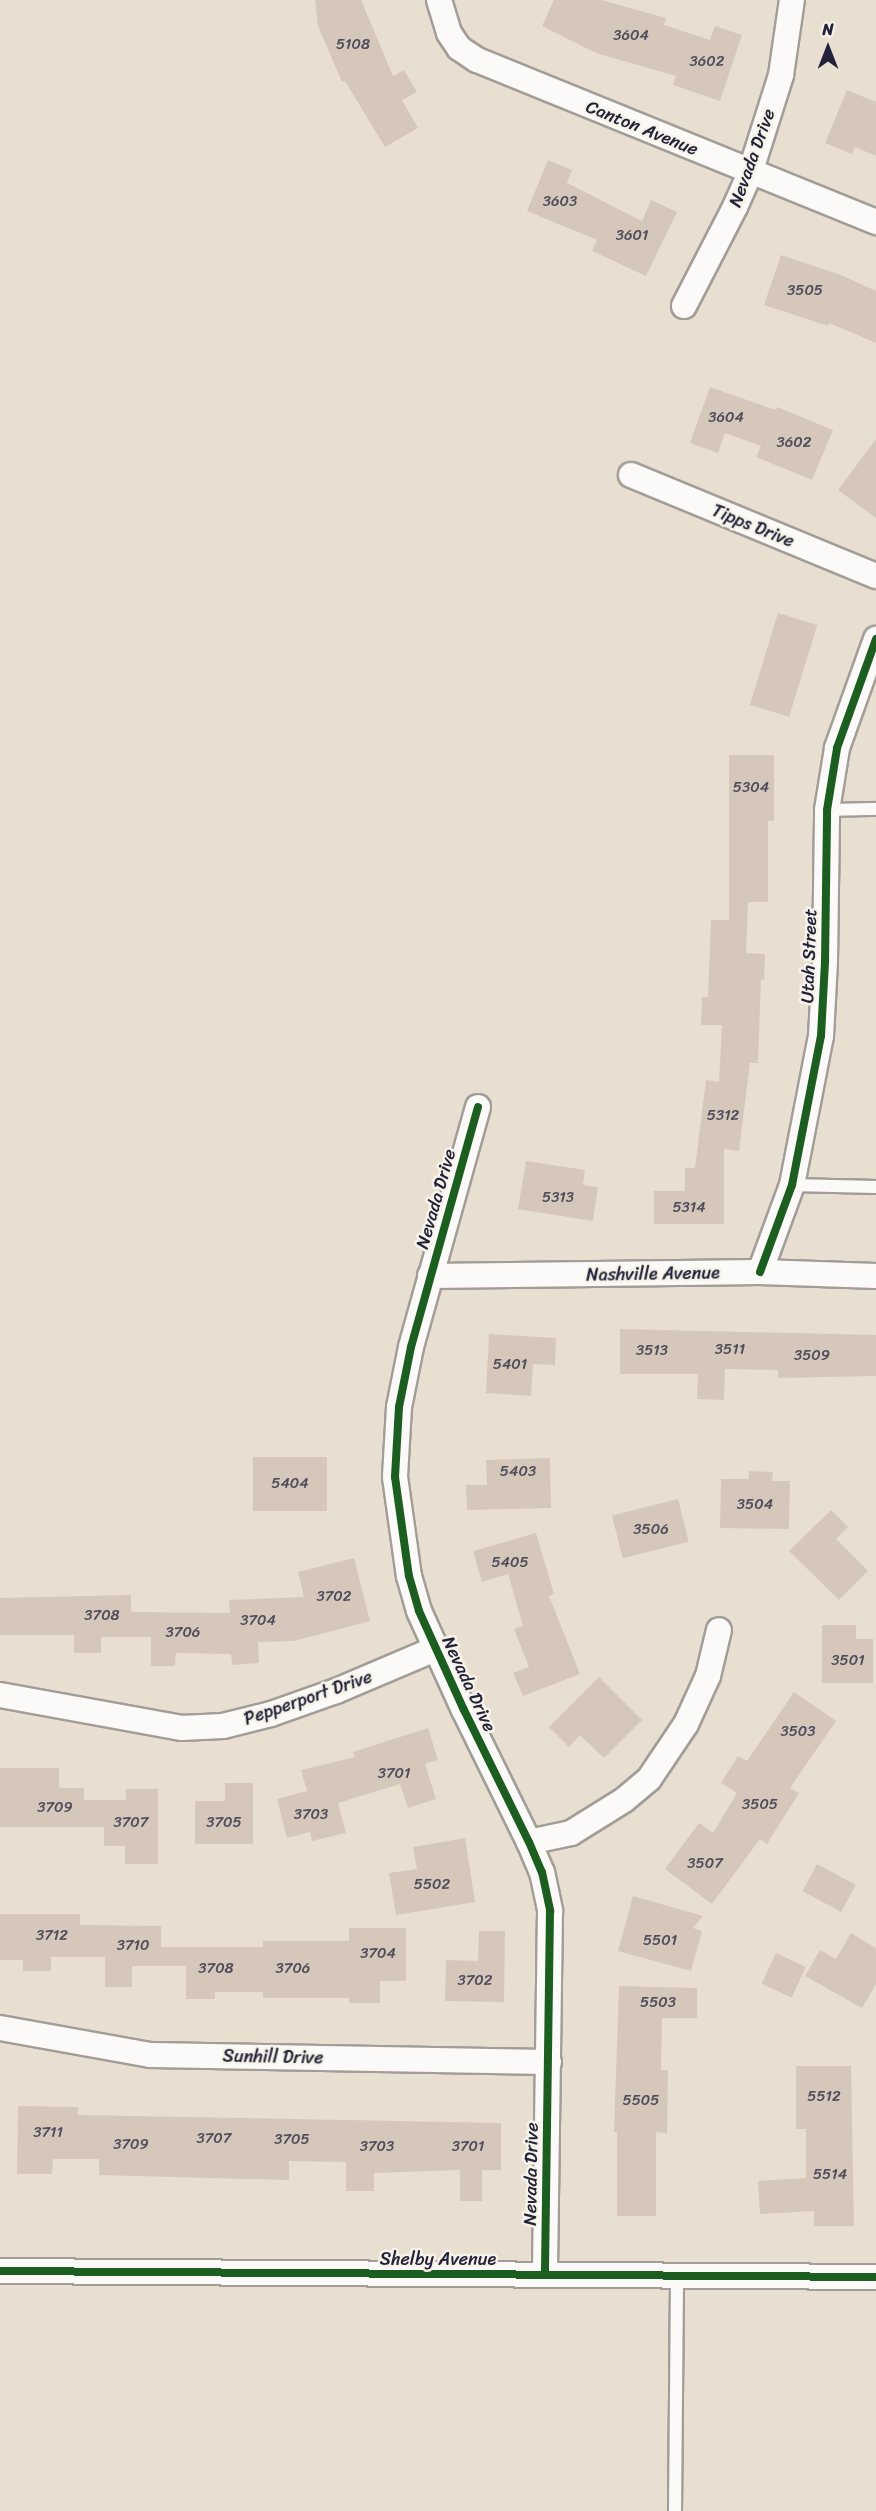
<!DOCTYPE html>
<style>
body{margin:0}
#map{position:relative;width:876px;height:2511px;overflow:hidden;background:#e8dfd1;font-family:Sriracha,sans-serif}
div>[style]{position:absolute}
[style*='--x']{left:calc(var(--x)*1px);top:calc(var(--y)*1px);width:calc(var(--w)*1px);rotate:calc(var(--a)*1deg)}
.building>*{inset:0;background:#d5c8bb;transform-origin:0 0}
.roads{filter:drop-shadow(2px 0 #a29d98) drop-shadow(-2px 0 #a29d98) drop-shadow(0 2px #a29d98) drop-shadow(0 -2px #a29d98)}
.service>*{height:12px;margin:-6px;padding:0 6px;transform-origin:6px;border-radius:6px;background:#fcfaf8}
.minor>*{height:24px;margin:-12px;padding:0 12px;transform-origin:12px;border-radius:12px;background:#fcfaf8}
.cycleway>*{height:8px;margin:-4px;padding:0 4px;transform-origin:4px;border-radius:4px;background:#1b5e20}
span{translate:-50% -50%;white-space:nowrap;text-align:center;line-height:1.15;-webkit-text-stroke:5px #f7f3e8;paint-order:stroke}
.number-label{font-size:15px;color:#504c5c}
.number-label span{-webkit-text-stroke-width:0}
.street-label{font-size:18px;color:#22223b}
.north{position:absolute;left:798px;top:18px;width:60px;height:60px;-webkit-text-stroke:4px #f7f3e8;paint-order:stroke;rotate:0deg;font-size:16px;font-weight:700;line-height:24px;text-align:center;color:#22223b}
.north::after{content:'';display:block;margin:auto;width:21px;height:27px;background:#22223b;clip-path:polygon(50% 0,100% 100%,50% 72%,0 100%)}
</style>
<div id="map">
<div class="building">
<div style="clip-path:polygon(315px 0,361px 0,393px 76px,404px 70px,417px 92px,402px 100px,418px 128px,385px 147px,345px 81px,342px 82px,318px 26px)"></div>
<div style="clip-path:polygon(554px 0,601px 0,666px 18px,664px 25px,710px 40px,715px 26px,742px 35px,720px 101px,673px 85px,676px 76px,596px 53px,542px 26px)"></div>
<div style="clip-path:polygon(847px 90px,876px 102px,876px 156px,855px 147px,852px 154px,825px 143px)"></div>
<div style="clip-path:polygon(548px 160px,572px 170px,567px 183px,642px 221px,651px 200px,677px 212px,646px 276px,592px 251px,597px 240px,527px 211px)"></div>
<div style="clip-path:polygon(781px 255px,841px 275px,876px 291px,876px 343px,829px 323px,828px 326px,764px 305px)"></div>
<div style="clip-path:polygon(710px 387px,775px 410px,777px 407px,833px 430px,812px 480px,756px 457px,761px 446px,725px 433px,718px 453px,690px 443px)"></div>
<div style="clip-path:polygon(876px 439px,876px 518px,838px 490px)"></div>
<div style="left:778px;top:613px;width:41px;height:96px;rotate:17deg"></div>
<div style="clip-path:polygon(729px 755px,774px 755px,774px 821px,768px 821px,768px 902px,748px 902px,746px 953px,765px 954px,764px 980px,761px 979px,758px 1063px,750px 1063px,739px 1151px,724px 1149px,724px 1224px,654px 1224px,654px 1191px,685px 1191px,685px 1168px,695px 1168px,706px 1080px,719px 1082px,722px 1025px,701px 1025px,702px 997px,708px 997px,711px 920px,729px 920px)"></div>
<div style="clip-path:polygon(526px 1161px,585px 1170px,583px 1185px,598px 1187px,593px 1221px,518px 1209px)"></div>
<div style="clip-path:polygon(620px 1329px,876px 1335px,876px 1376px,778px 1378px,778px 1370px,725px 1369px,724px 1400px,697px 1399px,698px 1374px,620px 1374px)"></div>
<div style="clip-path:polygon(489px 1334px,556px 1338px,555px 1365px,533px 1364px,531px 1396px,486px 1393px)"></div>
<div style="left:327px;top:1457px;width:54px;height:74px;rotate:90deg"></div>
<div style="clip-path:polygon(550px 1458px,551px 1508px,467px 1510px,466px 1485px,487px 1485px,486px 1460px)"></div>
<div style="clip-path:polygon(749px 1471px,773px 1472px,772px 1481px,790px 1481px,789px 1529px,720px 1528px,721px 1479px,749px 1479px)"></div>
<div style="left:678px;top:1499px;width:44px;height:68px;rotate:76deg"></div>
<div style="clip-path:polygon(831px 1510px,848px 1527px,836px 1539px,868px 1571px,839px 1600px,789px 1551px)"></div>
<div style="clip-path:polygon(536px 1533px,554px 1594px,549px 1596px,580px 1674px,523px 1696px,513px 1673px,529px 1667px,514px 1629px,523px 1626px,508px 1574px,482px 1582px,473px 1551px)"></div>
<div style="clip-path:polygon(354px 1558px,370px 1621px,294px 1641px,258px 1642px,259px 1663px,232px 1665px,231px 1654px,176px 1653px,175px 1666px,151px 1666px,151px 1637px,101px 1637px,101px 1653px,74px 1653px,74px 1635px,0 1635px,0 1598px,131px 1595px,131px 1612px,230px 1613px,229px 1600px,304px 1597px,298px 1572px)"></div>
<div style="clip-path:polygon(822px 1625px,856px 1625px,856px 1639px,873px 1639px,873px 1683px,822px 1683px)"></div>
<div style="clip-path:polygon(599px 1677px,642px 1720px,604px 1758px,580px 1735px,569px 1747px,549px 1727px)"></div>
<div style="clip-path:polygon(794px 1692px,836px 1721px,790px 1788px,799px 1793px,767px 1844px,760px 1839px,712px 1904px,665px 1869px,699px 1823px,713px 1833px,737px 1793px,721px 1783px,738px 1756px,747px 1761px)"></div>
<div style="clip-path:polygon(428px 1728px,438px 1760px,425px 1764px,436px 1799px,408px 1808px,400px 1784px,338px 1803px,346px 1833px,312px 1841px,310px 1832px,287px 1838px,277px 1799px,307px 1791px,301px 1770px,355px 1757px,353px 1752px)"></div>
<div style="clip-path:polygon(0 1768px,59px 1768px,59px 1788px,84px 1788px,84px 1800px,126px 1800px,126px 1789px,158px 1789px,158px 1864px,125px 1864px,125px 1846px,104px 1846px,104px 1827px,0 1827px)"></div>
<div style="clip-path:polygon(225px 1783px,253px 1783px,253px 1844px,195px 1844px,195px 1801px,225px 1801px)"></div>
<div style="clip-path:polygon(465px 1838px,475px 1902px,396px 1915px,389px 1873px,417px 1869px,413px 1847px)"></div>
<div style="left:817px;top:1864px;width:44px;height:31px;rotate:28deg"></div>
<div style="clip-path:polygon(633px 1896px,703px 1916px,693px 1928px,702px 1931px,691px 1971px,618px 1951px)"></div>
<div style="clip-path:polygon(0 1914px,80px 1914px,80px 1925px,161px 1926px,161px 1947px,263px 1947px,263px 1941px,349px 1941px,349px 1928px,406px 1928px,406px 1981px,380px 1981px,380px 2003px,349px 2003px,349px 1998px,263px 1998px,263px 1992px,215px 1992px,215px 1999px,186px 1999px,186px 1966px,132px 1966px,132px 1987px,105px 1987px,105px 1957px,51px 1957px,51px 1971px,23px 1971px,23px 1960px,0 1960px)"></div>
<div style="clip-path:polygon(479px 1931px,505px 1931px,504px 2002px,445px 2001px,446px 1960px,478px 1961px)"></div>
<div style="clip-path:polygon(851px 1933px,876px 1948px,876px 1984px,862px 2008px,805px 1976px,820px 1950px,836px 1959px)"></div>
<div style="left:776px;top:1953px;width:33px;height:34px;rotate:25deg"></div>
<div style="clip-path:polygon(619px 1986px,697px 1988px,697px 2018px,662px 2018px,661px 2070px,668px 2070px,667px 2133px,656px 2132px,656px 2216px,617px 2216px,617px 2132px,614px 2132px)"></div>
<div style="clip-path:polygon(796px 2066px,851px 2066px,854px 2226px,814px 2226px,814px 2211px,760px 2214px,758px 2181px,806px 2178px,806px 2129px,796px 2129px)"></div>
<div style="clip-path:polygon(18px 2106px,78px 2107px,78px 2115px,501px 2123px,501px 2170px,482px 2170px,482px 2201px,460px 2201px,460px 2170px,374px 2173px,374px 2191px,346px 2191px,346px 2162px,289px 2161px,289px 2180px,99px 2175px,99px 2159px,53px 2159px,52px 2174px,17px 2174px)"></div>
</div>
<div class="roads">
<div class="service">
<div style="--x:827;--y:810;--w:49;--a:-1.2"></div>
<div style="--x:792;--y:1185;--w:84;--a:1.4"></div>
<div style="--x:675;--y:2511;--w:234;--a:-89.5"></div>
</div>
<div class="minor">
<div style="--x:439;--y:0;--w:34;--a:73"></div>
<div style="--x:449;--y:33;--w:18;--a:56"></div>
<div style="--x:459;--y:48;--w:22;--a:34"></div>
<div style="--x:477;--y:60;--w:431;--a:22.1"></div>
<div style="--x:684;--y:306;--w:111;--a:-62.7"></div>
<div style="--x:735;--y:207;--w:37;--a:-66"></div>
<div style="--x:750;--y:173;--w:103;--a:-72.4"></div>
<div style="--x:781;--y:75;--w:76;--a:-81.7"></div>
<div style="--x:631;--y:475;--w:265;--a:22.4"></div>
<div style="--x:478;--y:1107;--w:249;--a:105.6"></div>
<div style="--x:411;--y:1347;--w:61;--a:101.3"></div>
<div style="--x:399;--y:1407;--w:70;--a:93.3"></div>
<div style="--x:395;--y:1477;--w:100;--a:82"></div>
<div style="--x:409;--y:1576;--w:36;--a:74"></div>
<div style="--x:419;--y:1611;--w:109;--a:65.6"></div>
<div style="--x:464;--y:1710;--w:147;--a:63.8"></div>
<div style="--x:529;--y:1842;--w:33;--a:67"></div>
<div style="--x:542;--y:1872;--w:40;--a:78"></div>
<div style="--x:550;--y:1911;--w:363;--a:90.8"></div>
<div style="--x:760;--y:1272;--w:93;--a:-69.8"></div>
<div style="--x:792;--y:1185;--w:152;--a:-79"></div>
<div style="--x:821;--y:1036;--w:75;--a:-86.9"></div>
<div style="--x:825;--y:961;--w:151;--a:-89.2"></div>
<div style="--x:827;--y:810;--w:63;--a:-80.8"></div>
<div style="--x:837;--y:748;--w:116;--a:-70.3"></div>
<div style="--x:430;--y:1276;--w:330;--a:-0.7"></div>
<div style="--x:760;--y:1272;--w:116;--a:2"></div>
<div style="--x:0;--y:1695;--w:184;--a:10.3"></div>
<div style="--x:181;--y:1728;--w:42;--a:-2.7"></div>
<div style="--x:223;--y:1726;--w:49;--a:-14"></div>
<div style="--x:271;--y:1714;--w:69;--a:-19.5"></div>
<div style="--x:336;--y:1691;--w:108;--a:-23"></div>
<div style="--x:529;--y:1842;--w:43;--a:-12.1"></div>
<div style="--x:571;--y:1833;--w:62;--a:-31.9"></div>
<div style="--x:624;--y:1800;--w:33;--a:-40"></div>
<div style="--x:649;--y:1779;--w:66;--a:-56.1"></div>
<div style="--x:686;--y:1724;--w:53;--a:-65.4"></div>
<div style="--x:708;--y:1676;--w:47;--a:-76.6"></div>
<div style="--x:0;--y:2028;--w:152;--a:10.2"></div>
<div style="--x:150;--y:2055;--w:399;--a:1"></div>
<div style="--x:0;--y:2271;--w:876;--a:0.39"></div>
</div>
</div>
<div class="cycleway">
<div style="--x:478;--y:1107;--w:249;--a:105.6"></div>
<div style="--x:411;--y:1347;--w:61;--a:101.3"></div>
<div style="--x:399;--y:1407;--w:70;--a:93.3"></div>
<div style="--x:395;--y:1477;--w:100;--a:82"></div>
<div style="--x:409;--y:1576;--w:36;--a:74"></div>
<div style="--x:419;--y:1611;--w:109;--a:65.6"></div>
<div style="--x:464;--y:1710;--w:147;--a:63.8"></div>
<div style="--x:529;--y:1842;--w:33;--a:67"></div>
<div style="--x:542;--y:1872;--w:40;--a:78"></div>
<div style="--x:550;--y:1911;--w:363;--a:90.8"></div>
<div style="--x:760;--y:1272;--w:93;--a:-69.8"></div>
<div style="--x:792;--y:1185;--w:152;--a:-79"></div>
<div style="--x:821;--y:1036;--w:75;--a:-86.9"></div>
<div style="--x:825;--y:961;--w:151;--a:-89.2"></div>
<div style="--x:827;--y:810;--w:63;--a:-80.8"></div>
<div style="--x:837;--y:748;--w:116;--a:-70.3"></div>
<div style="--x:0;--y:2271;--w:876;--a:0.39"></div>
</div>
<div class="number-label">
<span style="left:631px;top:36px">3604</span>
<span style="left:353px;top:45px">5108</span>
<span style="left:707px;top:62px">3602</span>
<span style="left:560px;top:202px">3603</span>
<span style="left:632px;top:236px">3601</span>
<span style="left:805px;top:291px">3505</span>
<span style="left:726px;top:418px">3604</span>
<span style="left:794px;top:443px">3602</span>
<span style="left:751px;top:788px">5304</span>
<span style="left:723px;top:1116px">5312</span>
<span style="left:558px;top:1198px">5313</span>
<span style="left:689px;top:1208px">5314</span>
<span style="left:730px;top:1350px">3511</span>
<span style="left:652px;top:1351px">3513</span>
<span style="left:812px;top:1356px">3509</span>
<span style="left:510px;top:1365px">5401</span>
<span style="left:518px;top:1472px">5403</span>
<span style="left:290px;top:1484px">5404</span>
<span style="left:755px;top:1505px">3504</span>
<span style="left:651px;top:1530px">3506</span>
<span style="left:510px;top:1563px">5405</span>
<span style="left:334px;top:1597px">3702</span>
<span style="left:102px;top:1616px">3708</span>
<span style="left:258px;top:1621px">3704</span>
<span style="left:183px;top:1633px">3706</span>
<span style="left:848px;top:1661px">3501</span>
<span style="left:798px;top:1732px">3503</span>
<span style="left:394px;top:1774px">3701</span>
<span style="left:760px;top:1805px">3505</span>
<span style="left:55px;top:1808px">3709</span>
<span style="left:311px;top:1815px">3703</span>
<span style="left:131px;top:1823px">3707</span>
<span style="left:224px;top:1823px">3705</span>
<span style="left:705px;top:1864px">3507</span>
<span style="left:432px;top:1885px">5502</span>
<span style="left:52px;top:1936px">3712</span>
<span style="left:660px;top:1941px">5501</span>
<span style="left:133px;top:1946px">3710</span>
<span style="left:378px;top:1954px">3704</span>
<span style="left:216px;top:1969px">3708</span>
<span style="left:293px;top:1969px">3706</span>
<span style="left:475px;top:1981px">3702</span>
<span style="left:658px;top:2003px">5503</span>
<span style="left:824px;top:2097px">5512</span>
<span style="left:641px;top:2101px">5505</span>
<span style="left:48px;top:2133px">3711</span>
<span style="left:214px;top:2139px">3707</span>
<span style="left:292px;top:2140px">3705</span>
<span style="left:131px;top:2145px">3709</span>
<span style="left:377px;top:2147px">3703</span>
<span style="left:468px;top:2147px">3701</span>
<span style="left:830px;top:2175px">5514</span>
</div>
<div class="street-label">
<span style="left:642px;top:128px;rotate:22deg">Canton Avenue</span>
<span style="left:752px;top:158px;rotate:-70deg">Nevada Drive</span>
<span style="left:753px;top:526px;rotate:22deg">Tipps Drive</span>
<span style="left:809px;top:956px;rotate:-88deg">Utah Street</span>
<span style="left:436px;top:1199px;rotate:-74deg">Nevada Drive</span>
<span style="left:653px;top:1274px;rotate:-1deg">Nashville Avenue</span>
<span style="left:469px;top:1684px;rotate:65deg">Nevada Drive</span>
<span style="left:308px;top:1698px;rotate:-19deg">Pepperport Drive</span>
<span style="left:273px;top:2057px;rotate:1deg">Sunhill Drive</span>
<span style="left:531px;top:2174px;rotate:-89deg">Nevada Drive</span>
<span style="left:438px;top:2259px">Shelby Avenue</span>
</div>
<div class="north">N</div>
</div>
